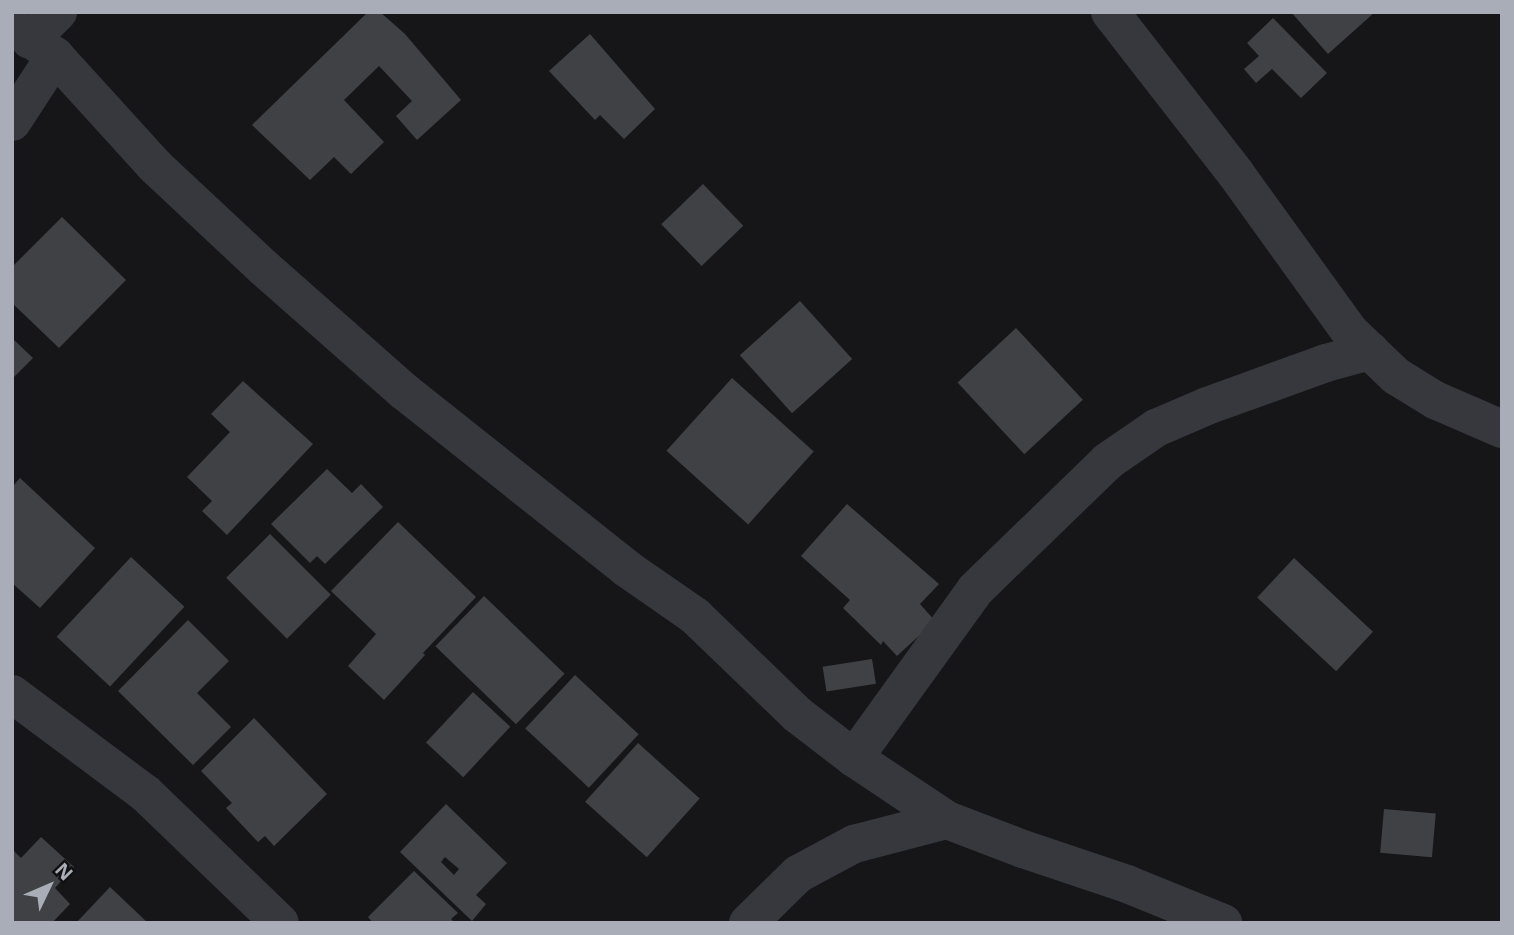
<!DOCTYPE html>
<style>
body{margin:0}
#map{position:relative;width:1514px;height:935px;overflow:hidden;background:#161618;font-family:"Noto Sans",sans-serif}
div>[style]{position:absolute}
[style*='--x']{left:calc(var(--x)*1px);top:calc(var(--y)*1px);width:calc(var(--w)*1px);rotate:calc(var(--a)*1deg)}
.building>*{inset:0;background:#404145;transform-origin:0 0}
.minor>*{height:38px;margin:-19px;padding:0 19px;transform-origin:19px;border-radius:19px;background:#37383d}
span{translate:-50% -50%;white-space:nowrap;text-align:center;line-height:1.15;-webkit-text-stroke:5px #111113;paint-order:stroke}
.frame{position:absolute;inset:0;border:14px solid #a8adb8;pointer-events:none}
.north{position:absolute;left:14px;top:851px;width:70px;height:70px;-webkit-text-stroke:5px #111113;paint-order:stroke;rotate:46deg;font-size:19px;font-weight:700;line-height:28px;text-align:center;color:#a8adb8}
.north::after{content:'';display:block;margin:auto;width:24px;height:32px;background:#a8adb8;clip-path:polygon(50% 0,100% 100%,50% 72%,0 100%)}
</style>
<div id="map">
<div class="building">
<div style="clip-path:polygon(368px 12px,380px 12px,405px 34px,461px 100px,417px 140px,396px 116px,412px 101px,379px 66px,344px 100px,384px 142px,351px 174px,334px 157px,310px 180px,252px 125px)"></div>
<div style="clip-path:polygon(1291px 12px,1375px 12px,1328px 54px)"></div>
<div style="clip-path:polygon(1273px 18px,1327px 73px,1301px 98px,1272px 69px,1256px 83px,1244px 69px,1259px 56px,1247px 43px)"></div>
<div style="clip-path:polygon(590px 34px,655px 109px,624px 139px,600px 115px,595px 120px,549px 71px)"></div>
<div style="left:703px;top:184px;width:58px;height:58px;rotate:46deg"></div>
<div style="clip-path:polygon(62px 217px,126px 280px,59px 348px,12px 303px,12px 267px)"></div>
<div style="left:800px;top:301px;width:78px;height:81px;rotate:48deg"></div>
<div style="left:1016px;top:328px;width:98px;height:80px;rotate:47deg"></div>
<div style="clip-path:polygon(12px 338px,33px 358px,12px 379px)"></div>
<div style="left:732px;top:378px;width:110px;height:98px;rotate:42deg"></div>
<div style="clip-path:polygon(243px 381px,313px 444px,227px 535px,202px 511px,212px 501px,187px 477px,230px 432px,211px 414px)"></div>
<div style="clip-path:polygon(327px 469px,352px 493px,361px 484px,383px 507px,325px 564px,317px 556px,310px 563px,271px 524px)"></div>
<div style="clip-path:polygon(20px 478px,95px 548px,40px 608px,12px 583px,12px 487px)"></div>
<div style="clip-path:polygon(847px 504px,939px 584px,920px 604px,935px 621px,897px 656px,883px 641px,881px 645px,843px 608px,850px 600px,801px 556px)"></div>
<div style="clip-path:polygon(398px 522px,476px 597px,423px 653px,425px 655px,384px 700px,348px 666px,376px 634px,331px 591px)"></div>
<div style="left:270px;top:534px;width:86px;height:62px;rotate:45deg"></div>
<div style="left:131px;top:557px;width:73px;height:109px;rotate:43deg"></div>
<div style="left:1294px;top:558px;width:108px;height:54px;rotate:43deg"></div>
<div style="left:484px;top:596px;width:112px;height:70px;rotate:44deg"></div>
<div style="clip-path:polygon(188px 620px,229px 661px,197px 693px,231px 727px,193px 765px,118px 691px)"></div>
<div style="left:872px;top:659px;width:25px;height:50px;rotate:81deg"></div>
<div style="left:575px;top:675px;width:87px;height:73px;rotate:43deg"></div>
<div style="left:473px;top:692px;width:51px;height:69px;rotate:43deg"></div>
<div style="clip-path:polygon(254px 718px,327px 794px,274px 846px,265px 836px,258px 842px,226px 808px,232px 803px,201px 771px)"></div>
<div style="left:638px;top:743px;width:83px;height:79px;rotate:42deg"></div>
<div style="clip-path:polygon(evenodd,446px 804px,507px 863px,476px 895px,486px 904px,472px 921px,400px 852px,446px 804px,445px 857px,459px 869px,454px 875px,441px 862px,445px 857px)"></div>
<div style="left:1384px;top:809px;width:52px;height:44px;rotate:5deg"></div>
<div style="clip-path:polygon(41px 837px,74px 867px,55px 888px,70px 904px,52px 923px,12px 923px,12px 849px,21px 858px)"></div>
<div style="clip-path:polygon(414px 871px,458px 913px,451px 919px,455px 923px,373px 923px,368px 917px)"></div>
<div style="clip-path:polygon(110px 887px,148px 923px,76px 923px)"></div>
</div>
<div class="minor">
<div style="--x:1110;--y:12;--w:205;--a:52.1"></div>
<div style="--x:1236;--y:174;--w:195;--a:54.2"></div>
<div style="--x:1350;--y:332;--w:64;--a:43.7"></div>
<div style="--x:1396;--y:376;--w:46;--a:31.6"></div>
<div style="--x:1435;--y:400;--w:73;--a:23.4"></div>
<div style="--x:12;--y:26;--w:52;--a:34.9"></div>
<div style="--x:55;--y:56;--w:149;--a:47.7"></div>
<div style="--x:155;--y:166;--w:148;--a:43.1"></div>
<div style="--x:263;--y:267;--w:189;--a:41.4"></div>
<div style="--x:405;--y:392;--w:283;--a:38.5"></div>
<div style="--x:626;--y:568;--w:84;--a:34.8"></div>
<div style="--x:695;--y:616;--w:143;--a:43.9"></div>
<div style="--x:798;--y:715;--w:71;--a:37.5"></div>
<div style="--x:854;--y:758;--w:112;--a:33.7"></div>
<div style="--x:947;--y:820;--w:81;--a:20.9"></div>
<div style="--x:1023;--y:849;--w:110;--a:18.6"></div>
<div style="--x:1127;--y:884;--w:104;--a:22.1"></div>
<div style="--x:30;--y:40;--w:40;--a:-45"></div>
<div style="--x:12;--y:122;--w:79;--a:-56.9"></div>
<div style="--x:12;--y:694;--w:166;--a:36.7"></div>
<div style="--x:145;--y:793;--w:187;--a:43.9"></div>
<div style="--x:854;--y:758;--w:207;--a:-54.2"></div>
<div style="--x:975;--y:590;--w:185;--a:-44.1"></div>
<div style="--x:1108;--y:461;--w:58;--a:-34.5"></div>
<div style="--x:1156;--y:428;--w:56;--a:-23.3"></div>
<div style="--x:1207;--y:406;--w:127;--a:-19.9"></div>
<div style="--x:1326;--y:363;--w:46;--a:-15.3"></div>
<div style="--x:748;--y:923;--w:70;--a:-44.4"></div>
<div style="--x:798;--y:874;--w:64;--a:-28.2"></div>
<div style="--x:854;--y:844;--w:96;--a:-14.5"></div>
</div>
<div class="frame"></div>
<div class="north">N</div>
</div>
